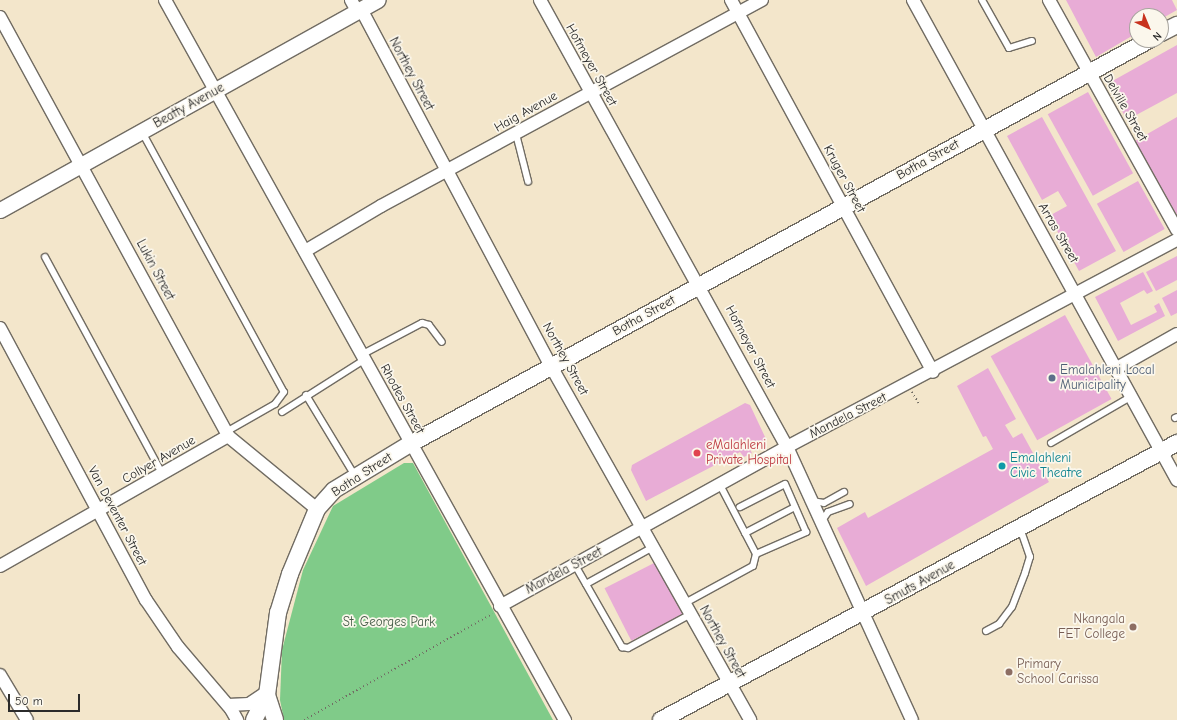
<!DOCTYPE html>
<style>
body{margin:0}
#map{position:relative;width:1177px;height:720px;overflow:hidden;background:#f3e6cb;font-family:"Comic Neue",sans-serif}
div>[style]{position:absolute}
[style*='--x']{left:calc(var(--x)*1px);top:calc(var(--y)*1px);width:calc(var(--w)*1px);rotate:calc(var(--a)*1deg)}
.green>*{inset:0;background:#80cb89}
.building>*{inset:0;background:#e8acd6;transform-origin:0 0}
.path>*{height:1.5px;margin-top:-0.75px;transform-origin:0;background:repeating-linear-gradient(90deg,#716c63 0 1px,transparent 0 4px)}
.roads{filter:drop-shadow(1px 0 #716c63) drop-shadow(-1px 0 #716c63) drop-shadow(0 1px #716c63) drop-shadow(0 -1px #716c63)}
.service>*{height:6px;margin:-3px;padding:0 3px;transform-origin:3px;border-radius:3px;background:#fff}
.minor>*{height:12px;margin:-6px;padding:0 6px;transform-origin:6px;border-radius:6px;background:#fff}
.tertiary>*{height:15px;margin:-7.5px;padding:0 7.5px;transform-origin:7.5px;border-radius:7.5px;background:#fff}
.secondary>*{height:16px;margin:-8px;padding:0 8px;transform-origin:8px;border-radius:8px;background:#fff}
.dots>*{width:11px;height:11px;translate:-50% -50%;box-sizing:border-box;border:2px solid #fbf7ec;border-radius:50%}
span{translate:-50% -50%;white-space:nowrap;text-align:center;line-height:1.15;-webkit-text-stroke:3.5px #fbf7ec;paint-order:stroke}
.street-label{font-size:13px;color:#2b2b2b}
.service-label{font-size:13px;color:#4e5e75}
.left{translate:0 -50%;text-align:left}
.health-label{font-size:13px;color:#be3a42}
.culture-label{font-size:13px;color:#0d838f}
.education-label{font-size:13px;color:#785e54}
.right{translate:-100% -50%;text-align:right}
.park-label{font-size:13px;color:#445b47}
.north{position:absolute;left:1129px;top:8px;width:40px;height:40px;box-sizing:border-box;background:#fbf7ec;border:1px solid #a8a59f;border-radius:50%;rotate:136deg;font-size:11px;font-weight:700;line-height:16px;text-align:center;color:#2b2b2b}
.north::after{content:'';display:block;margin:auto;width:14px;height:18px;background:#c8321e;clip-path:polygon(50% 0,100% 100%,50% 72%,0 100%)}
.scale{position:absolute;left:8px;top:694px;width:72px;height:18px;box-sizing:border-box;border:2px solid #2b2b2b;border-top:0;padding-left:5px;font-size:12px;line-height:14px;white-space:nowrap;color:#2b2b2b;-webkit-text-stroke:3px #fbf7ec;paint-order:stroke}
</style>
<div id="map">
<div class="green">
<div style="clip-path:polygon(404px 463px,413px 463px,553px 720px,284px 720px,280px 700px,282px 650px,303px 570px,333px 506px)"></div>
</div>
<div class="building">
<div style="clip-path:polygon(1066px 0,1172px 0,1177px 10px,1161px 19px,1161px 16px,1137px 16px,1137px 33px,1096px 57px)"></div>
<div style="clip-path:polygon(1177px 45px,1177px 93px,1127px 120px,1107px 84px)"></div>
<div style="left:1088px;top:92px;width:93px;height:46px;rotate:61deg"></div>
<div style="clip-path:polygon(1042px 117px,1116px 251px,1079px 271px,1049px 216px,1067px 206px,1058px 191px,1042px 200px,1007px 136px)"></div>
<div style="clip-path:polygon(1177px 117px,1177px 215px,1135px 141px)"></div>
<div style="left:1138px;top:181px;width:55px;height:47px;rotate:61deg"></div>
<div style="clip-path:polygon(1177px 256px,1177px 280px,1156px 291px,1146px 272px)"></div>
<div style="clip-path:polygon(1143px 272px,1153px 291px,1147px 294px,1144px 290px,1120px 303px,1131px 325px,1157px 312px,1154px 306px,1159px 303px,1165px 316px,1118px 341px,1095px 297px)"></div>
<div style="clip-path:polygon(1177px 290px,1177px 313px,1171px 316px,1162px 298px)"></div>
<div style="left:1065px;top:315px;width:96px;height:85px;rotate:61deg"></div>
<div style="clip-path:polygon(988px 368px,1016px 419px,1005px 425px,1013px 438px,1022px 433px,1049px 482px,866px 586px,837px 528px,865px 512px,868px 518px,993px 449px,986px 436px,983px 437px,957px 386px)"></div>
<div style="clip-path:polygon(745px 403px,750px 405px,766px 439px,749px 448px,752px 453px,744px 457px,740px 452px,646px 501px,631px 470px,632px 465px)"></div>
<div style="left:658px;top:561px;width:59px;height:60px;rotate:63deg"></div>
</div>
<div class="path">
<div style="--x:912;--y:392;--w:15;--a:58"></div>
<div style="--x:304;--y:720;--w:216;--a:-29.4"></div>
</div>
<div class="roads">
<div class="service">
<div style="--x:982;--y:0;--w:55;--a:60.6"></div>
<div style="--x:1009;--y:48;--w:24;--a:-17"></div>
<div style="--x:142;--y:132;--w:296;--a:61.4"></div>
<div style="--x:284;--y:392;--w:15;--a:127"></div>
<div style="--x:275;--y:404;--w:56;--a:150.3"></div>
<div style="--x:516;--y:134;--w:49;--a:75.7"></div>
<div style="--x:45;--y:257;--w:248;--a:61.6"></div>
<div style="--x:361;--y:355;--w:69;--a:-27.7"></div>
<div style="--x:422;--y:323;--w:7;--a:16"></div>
<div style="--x:429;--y:325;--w:21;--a:53"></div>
<div style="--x:306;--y:395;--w:95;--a:58.8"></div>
<div style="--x:282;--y:412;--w:97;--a:-32.4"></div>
<div style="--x:1175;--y:418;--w:2;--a:-27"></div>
<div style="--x:1051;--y:443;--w:94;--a:-30.1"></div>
<div style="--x:720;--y:485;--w:78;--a:62.4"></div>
<div style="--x:812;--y:501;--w:12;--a:9"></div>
<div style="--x:824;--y:503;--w:23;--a:-29"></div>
<div style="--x:821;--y:522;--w:12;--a:-55"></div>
<div style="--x:828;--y:512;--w:23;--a:-20"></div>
<div style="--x:745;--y:533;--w:56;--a:-27.5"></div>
<div style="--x:575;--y:565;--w:95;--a:60.2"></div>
<div style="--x:622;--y:647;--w:6;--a:9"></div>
<div style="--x:628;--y:648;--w:72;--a:-28.4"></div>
<div style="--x:586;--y:584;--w:77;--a:-28.9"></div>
<div style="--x:685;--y:603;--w:77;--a:-28.6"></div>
<div style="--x:753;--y:566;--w:12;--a:-76"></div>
<div style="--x:756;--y:554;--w:55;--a:-23.7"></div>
<div style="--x:806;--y:532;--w:52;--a:-113.6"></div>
<div style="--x:785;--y:484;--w:51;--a:152.9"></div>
<div style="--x:986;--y:631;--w:15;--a:-28"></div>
<div style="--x:999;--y:624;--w:21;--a:-53"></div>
<div style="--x:1012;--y:607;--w:36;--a:-69"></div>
<div style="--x:1025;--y:573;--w:17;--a:-73"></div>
<div style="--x:1030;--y:557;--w:31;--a:-109"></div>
</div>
<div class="minor">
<div style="--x:165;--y:0;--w:824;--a:60.95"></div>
<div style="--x:351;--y:0;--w:13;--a:61"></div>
<div style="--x:540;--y:0;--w:511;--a:61.08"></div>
<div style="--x:787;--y:447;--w:300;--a:65.4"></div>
<div style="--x:731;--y:0;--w:423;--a:61.5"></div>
<div style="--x:913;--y:0;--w:548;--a:61.19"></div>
<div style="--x:1049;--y:0;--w:263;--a:60.9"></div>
<div style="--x:361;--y:9;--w:407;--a:62"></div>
<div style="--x:552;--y:368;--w:404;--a:60.6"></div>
<div style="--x:0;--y:17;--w:477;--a:61.4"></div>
<div style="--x:228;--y:436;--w:115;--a:39.4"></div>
<div style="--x:305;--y:251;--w:88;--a:-30.6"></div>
<div style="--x:381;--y:206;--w:433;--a:-28.4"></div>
<div style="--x:0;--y:328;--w:309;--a:61.8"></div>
<div style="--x:146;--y:600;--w:57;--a:55.8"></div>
<div style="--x:178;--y:647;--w:82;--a:49.5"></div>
<div style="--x:231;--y:709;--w:13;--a:61"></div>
<div style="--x:1117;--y:368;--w:69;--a:-29.5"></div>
<div style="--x:0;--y:566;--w:262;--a:-29.7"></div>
<div style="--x:500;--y:606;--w:328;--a:-29"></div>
<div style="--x:787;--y:447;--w:442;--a:-28"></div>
<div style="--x:0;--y:675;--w:52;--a:59"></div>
<div style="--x:228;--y:705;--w:21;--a:-3"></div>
<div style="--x:249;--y:704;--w:22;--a:-34"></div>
</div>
<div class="tertiary">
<div style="--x:0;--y:210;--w:432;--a:-29.1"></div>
</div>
<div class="secondary">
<div style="--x:1161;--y:33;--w:18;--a:-27"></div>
<div style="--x:267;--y:695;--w:26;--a:72"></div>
<div style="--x:254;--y:720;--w:28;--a:-63"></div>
<div style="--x:267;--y:695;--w:83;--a:-82.4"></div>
<div style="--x:278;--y:613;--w:41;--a:-72.9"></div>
<div style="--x:290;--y:574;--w:70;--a:-67.4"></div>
<div style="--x:317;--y:509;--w:25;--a:-48"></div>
<div style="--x:334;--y:490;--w:89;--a:-31.2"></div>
<div style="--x:410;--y:444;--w:842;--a:-28.66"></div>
<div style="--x:661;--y:720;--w:586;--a:-28.23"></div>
</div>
</div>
<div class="dots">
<div style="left:1052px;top:378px;background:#5c6f8a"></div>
<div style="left:697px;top:453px;background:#e0444e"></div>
<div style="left:1002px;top:466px;background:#0f9aa8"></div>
<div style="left:1133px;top:627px;background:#8d6e63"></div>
<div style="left:1009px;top:672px;background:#8d6e63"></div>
</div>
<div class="street-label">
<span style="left:591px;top:65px;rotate:61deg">Hofmeyer Street</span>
<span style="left:411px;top:74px;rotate:62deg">Northey Street</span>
<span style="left:189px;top:106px;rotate:-29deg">Beatty Avenue</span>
<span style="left:1125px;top:108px;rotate:60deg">Delville Street</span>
<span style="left:526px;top:112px;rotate:-29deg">Haig Avenue</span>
<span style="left:928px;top:160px;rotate:-29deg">Botha Street</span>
<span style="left:844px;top:179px;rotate:62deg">Kruger Street</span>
<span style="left:1058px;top:233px;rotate:60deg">Arras Street</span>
<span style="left:155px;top:270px;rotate:62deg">Lukin Street</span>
<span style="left:644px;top:316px;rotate:-29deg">Botha Street</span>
<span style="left:750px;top:347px;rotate:62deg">Hofmeyer Street</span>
<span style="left:565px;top:359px;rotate:61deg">Northey Street</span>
<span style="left:402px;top:399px;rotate:61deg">Rhodes Street</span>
<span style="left:848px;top:416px;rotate:-27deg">Mandela Street</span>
<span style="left:159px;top:460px;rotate:-30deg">Collyer Avenue</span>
<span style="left:362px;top:475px;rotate:-33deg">Botha Street</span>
<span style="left:117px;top:516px;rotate:62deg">Van Deventer Street</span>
<span style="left:564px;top:571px;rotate:-28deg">Mandela Street</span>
<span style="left:920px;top:583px;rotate:-29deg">Smuts Avenue</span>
<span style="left:722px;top:642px;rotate:61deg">Northey Street</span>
</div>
<div class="service-label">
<span class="left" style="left:1060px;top:378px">Emalahleni Local<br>Municipality</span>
</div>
<div class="health-label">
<span class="left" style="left:706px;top:453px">eMalahleni<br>Private Hospital</span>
</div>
<div class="culture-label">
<span class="left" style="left:1010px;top:466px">Emalahleni<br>Civic Theatre</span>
</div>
<div class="education-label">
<span class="right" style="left:1125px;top:627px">Nkangala<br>FET College</span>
<span class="left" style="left:1017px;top:672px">Primary<br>School Carissa</span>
</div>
<div class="park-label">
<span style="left:389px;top:622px">St. Georges Park</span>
</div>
<div class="north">N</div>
<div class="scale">50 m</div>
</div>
